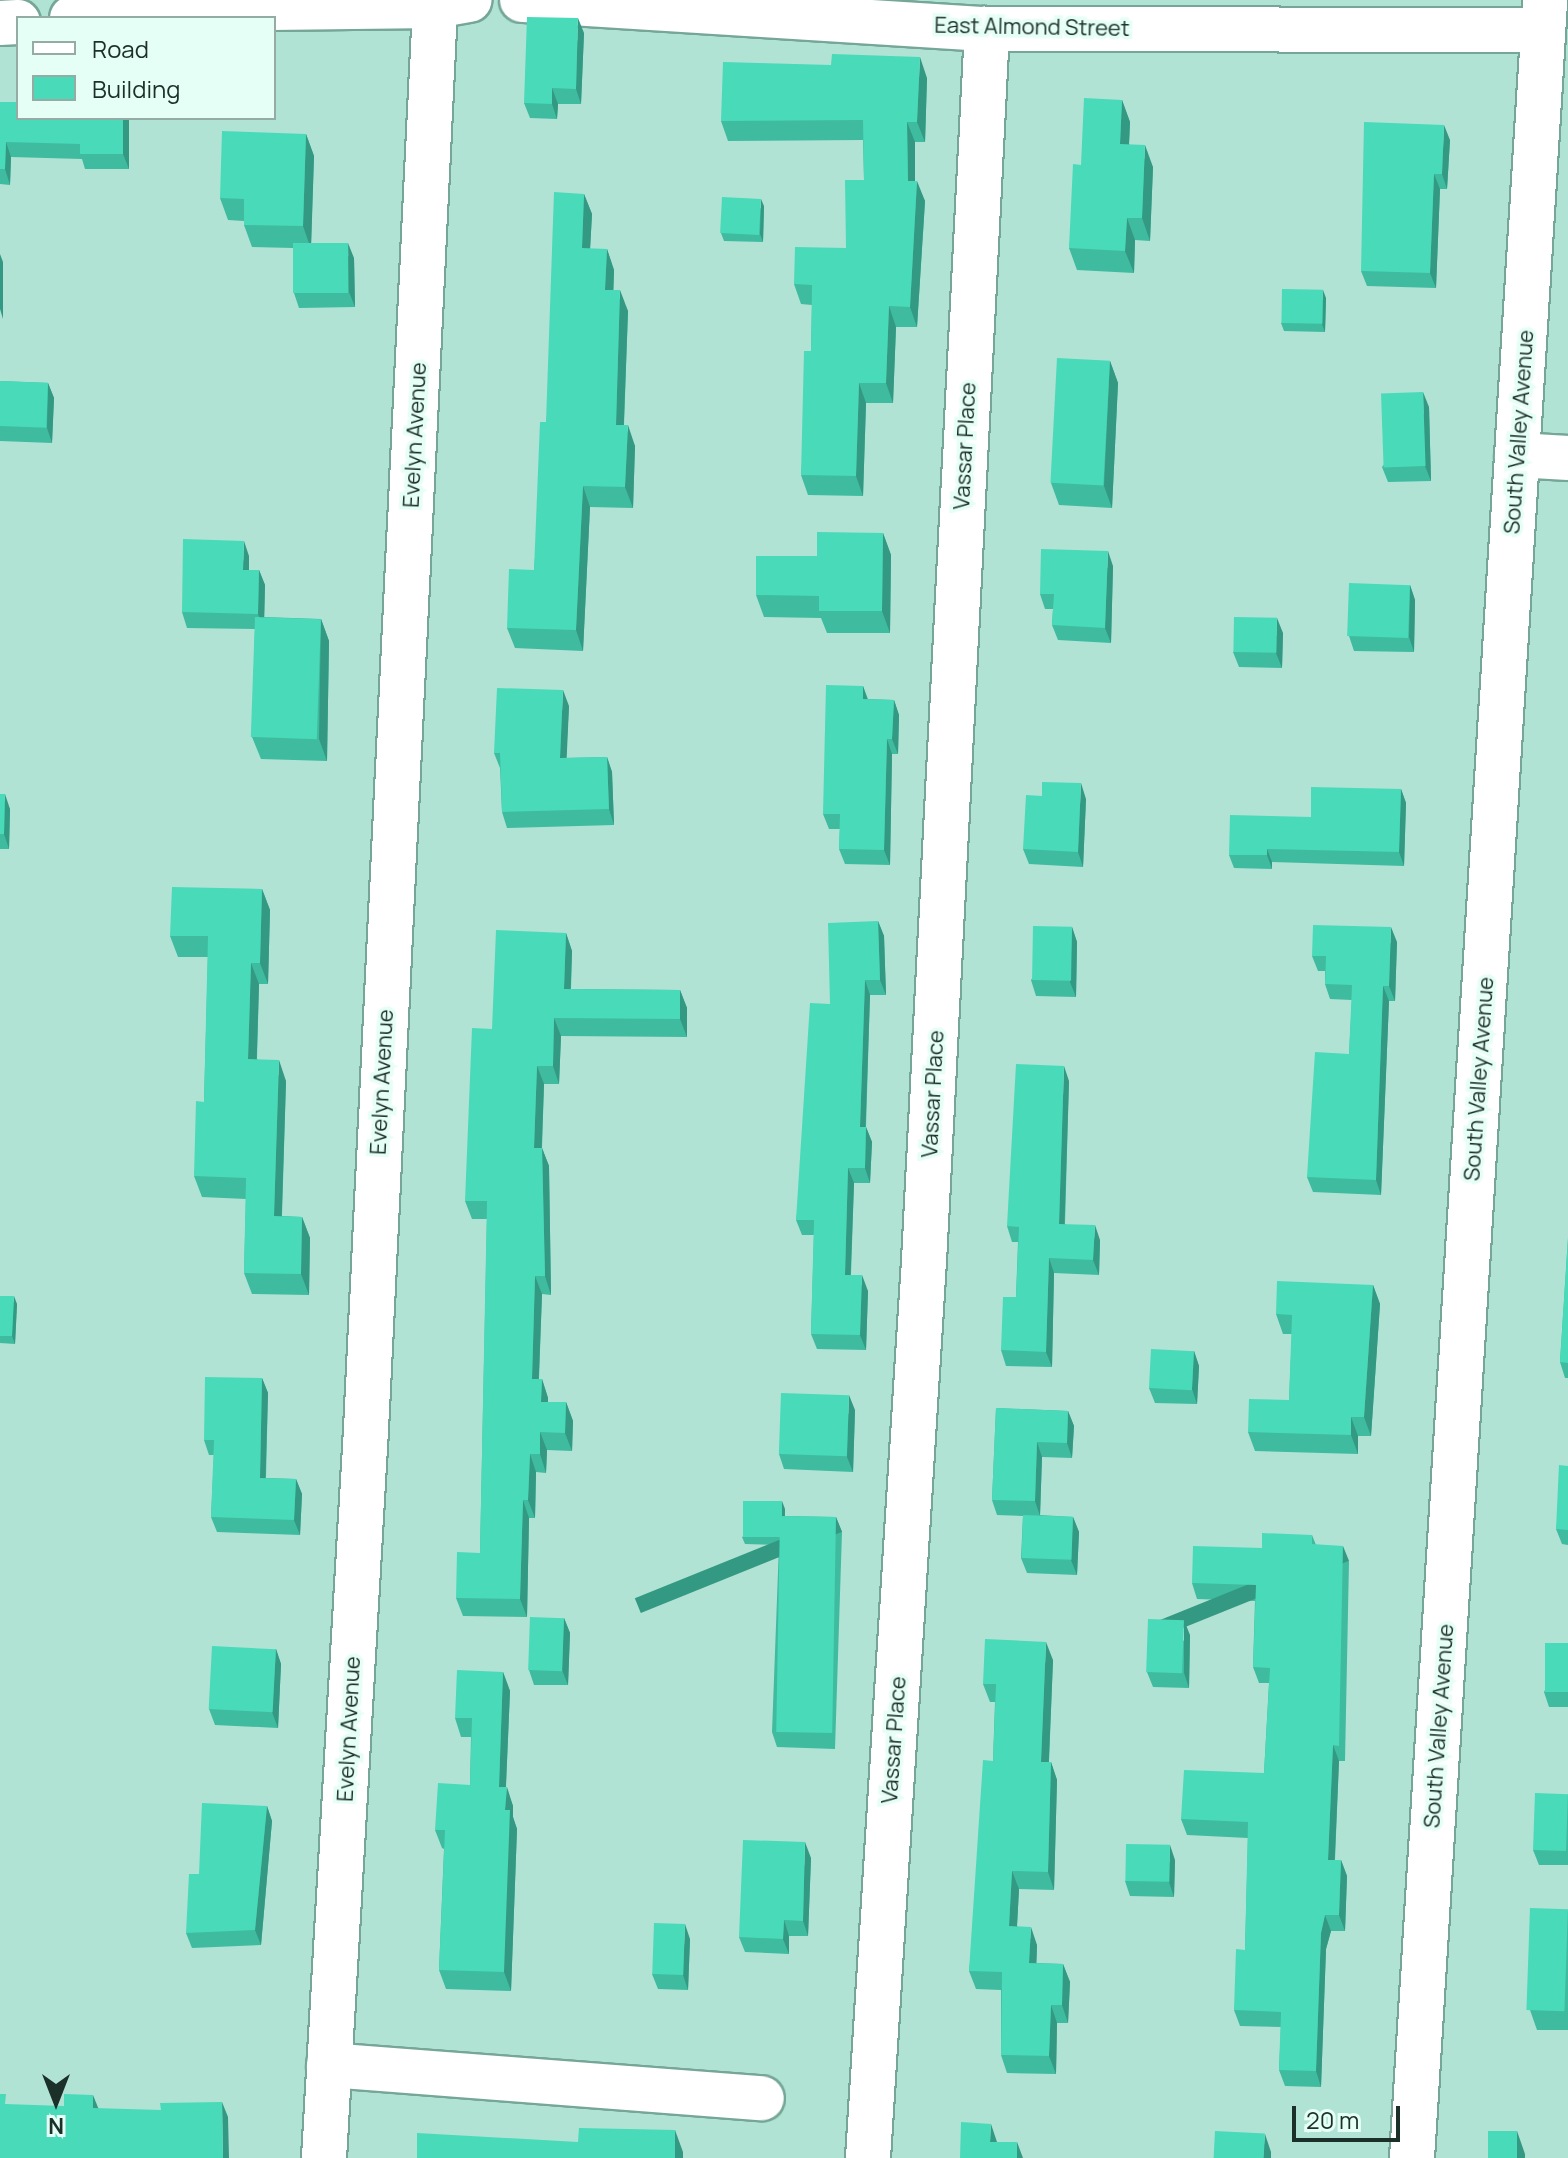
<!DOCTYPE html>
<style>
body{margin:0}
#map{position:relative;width:1568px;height:2158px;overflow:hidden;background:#b0e3d4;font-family:Manrope,sans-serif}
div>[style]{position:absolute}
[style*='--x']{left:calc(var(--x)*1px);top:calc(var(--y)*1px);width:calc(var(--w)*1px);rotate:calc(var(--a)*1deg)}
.roads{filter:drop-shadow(2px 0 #75a697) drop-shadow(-2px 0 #75a697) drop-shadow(0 2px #75a697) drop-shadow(0 -2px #75a697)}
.minor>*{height:44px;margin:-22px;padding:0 22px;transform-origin:22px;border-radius:22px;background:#fff}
.wall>*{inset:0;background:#3fbb9f}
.shaded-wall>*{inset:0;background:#339982;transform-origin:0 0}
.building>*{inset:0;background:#49dab9;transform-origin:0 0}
span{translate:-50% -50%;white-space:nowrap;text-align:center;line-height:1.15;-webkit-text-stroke:7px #e5fef6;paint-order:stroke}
.street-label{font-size:22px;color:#1c302a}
.legend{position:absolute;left:16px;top:16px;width:260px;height:104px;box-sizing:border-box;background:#e5fef6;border:2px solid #95aca4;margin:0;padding:10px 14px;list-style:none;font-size:24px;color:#1c302a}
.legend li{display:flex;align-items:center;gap:16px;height:40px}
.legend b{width:40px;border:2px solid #95aca4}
.north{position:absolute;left:16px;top:2062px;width:80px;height:80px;-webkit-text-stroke:6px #e5fef6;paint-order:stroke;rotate:180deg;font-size:22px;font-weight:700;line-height:32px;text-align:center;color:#1c302a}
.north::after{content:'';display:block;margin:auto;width:28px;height:36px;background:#1c302a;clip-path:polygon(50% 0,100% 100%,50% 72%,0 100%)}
.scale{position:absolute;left:1292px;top:2106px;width:108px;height:36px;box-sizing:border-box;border:4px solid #1c302a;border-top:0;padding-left:10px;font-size:24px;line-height:28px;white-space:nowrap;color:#1c302a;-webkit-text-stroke:6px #e5fef6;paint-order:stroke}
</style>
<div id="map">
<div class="roads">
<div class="minor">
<div style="--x:522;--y:0;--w:466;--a:3.6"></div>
<div style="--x:987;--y:29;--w:556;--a:0.1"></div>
<div style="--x:72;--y:18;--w:117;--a:-4.4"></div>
<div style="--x:189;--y:9;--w:246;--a:-0.7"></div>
<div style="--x:435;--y:6;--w:35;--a:-10"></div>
<div style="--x:0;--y:23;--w:18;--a:-3"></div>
<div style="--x:1517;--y:455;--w:51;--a:3.4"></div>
<div style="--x:329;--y:2065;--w:434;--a:4.4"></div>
<div style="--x:324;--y:2158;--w:730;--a:-86.7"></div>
<div style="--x:366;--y:1429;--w:1425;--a:-87.22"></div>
<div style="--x:868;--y:2158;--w:899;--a:-86.43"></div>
<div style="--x:924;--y:1261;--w:1234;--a:-87.07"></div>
<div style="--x:1412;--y:2158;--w:2162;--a:-86.47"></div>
</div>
</div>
<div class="wall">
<div style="clip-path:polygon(584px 33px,581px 104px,558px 104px,557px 119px,530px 118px,524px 103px)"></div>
<div style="clip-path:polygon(927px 78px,925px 142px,915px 142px,915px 181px,925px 201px,917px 327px,896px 327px,893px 403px,866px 403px,863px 496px,808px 495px,801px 475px,811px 351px,812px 305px,801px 304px,794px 284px,846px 248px,864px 180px,863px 140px,728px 141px,721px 121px)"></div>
<div style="clip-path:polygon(1122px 100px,1130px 122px,1129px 144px,1153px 167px,1150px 241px,1135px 240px,1134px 273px,1077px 270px,1069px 248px,1081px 165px)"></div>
<div style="clip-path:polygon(0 102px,129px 118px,129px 169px,85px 169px,82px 159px,11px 157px,10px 185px,0 184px)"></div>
<div style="clip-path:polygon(306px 134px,314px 156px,311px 243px,354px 258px,355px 307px,299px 308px,294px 293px,293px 248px,252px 247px,244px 225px,244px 221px,228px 220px,220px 198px)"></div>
<div style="clip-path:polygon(1450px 140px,1447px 189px,1440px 189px,1436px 288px,1367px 286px,1361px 271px)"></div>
<div style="clip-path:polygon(584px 194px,592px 214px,590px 249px,607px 249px,614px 270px,613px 290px,628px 311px,624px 425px,635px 446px,633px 508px,590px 507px,583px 651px,515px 648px,507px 628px,534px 570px,546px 422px)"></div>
<div style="clip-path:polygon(764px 206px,763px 242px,724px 241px,721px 233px)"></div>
<div style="clip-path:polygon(1326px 298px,1325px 332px,1284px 331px,1281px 323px)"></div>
<div style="clip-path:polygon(1110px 361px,1118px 383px,1112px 508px,1059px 505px,1051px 483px)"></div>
<div style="clip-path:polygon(0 381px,48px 383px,54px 398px,52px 443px,0 441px)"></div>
<div style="clip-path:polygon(1429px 407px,1431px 481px,1388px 482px,1382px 467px)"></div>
<div style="clip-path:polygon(883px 533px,891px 555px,890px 633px,827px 633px,821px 618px,764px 617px,756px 595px,817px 556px)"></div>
<div style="clip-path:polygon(249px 556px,249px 570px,259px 570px,265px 585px,264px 617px,321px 619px,329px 641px,327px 761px,261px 759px,252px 737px,255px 629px,187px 628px,182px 612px)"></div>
<div style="clip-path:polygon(1113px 566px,1111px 643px,1058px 640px,1052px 625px,1053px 609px,1045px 609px,1040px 594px)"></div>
<div style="clip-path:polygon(1410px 585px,1415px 600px,1414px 652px,1354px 651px,1349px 636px)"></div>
<div style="clip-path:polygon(1283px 633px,1282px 668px,1239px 667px,1233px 652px)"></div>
<div style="clip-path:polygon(863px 686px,868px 699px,894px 700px,899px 715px,898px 754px,892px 754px,890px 865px,845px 864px,839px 849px,840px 829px,829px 829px,823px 814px)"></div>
<div style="clip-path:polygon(569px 706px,566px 758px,607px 757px,612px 772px,614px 825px,507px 828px,502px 812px,500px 768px,494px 753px)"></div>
<div style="clip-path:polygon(1401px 789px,1406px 803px,1404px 866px,1272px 862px,1272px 869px,1234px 868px,1229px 855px,1311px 817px)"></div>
<div style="clip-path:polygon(0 794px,10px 809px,9px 849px,0 849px)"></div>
<div style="clip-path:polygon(1086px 799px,1083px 867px,1029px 864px,1023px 849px)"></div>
<div style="clip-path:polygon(262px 889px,270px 910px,268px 984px,259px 984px,257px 1059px,286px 1081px,282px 1216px,302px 1217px,310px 1238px,309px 1295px,252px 1294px,244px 1273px,246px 1199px,202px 1197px,194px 1176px,204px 1102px,208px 957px,178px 957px,170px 936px)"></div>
<div style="clip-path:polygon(878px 921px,884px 936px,886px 995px,870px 995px,866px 1127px,872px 1142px,870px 1183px,854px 1183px,851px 1275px,868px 1291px,866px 1350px,817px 1349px,811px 1334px,814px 1235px,802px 1235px,796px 1220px,830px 1004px)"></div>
<div style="clip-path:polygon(1072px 927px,1077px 942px,1076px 997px,1036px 996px,1031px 980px)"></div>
<div style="clip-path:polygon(566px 933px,572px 951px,571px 989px,680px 990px,687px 1008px,687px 1037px,561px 1036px,559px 1084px,544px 1084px,542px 1148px,549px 1166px,551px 1295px,542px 1294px,539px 1379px,542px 1379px,548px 1398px,548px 1402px,566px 1402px,573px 1421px,572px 1451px,547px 1450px,546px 1473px,536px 1472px,535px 1518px,529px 1518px,527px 1617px,463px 1616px,456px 1598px,480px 1553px,487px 1219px,472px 1219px,465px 1201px)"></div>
<div style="clip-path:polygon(1397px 942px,1395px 1001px,1389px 1001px,1381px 1195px,1313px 1192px,1307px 1177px,1349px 1054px,1352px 1000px,1330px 999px,1325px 984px,1325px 971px,1318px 971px,1312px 956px)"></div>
<div style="clip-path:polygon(1069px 1081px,1065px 1224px,1100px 1240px,1099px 1275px,1054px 1273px,1052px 1367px,1006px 1366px,1001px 1350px,1016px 1297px,1018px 1242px,1012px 1242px,1007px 1226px)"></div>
<div style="clip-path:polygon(1568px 1238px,1568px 1378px,1565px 1378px,1560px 1362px)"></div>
<div style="clip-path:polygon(1373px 1285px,1380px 1304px,1371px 1436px,1358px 1436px,1358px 1454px,1255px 1451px,1248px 1432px,1289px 1400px,1292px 1334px,1283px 1334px,1276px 1314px)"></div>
<div style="clip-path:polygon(0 1296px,17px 1304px,15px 1344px,0 1343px)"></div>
<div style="clip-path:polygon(1194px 1351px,1199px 1366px,1197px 1404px,1155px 1403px,1149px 1388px)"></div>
<div style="clip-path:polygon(262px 1378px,268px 1393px,266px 1478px,296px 1479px,302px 1494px,300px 1535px,217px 1532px,211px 1517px,214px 1455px,209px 1455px,204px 1440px)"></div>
<div style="clip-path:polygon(996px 1408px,1068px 1411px,1074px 1426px,1072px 1458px,1042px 1457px,1040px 1515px,1073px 1517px,1079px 1532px,1077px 1575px,1027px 1573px,1021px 1558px,1023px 1516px,997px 1515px,992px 1500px)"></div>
<div style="clip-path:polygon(855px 1410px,853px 1472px,784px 1469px,779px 1454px)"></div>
<div style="clip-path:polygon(1568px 1466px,1568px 1545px,1562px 1544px,1556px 1529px)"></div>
<div style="clip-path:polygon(785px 1509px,785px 1516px,836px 1517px,842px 1532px,835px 1749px,777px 1747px,772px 1732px,779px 1545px,745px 1544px,742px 1537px)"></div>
<div style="clip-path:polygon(1312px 1535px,1316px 1545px,1349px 1561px,1345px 1761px,1339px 1761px,1335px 1860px,1341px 1860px,1347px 1876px,1345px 1931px,1331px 1931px,1326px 1949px,1321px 2087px,1285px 2086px,1279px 2070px,1281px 2027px,1240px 2026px,1234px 2010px,1245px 1950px,1248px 1838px,1187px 1835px,1181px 1819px,1264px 1773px,1269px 1683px,1259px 1683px,1253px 1667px,1255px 1601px,1197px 1599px,1192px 1583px,1262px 1548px)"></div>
<div style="clip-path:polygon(564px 1618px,570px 1633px,568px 1685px,534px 1685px,529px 1670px)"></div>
<div style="clip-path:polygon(1190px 1635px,1189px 1688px,1153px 1687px,1147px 1672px)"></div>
<div style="clip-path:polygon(1568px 1643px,1568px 1707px,1549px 1707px,1544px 1692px)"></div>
<div style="clip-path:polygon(276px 1649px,281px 1664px,278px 1728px,215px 1725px,209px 1709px)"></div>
<div style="clip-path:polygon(1053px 1660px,1049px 1762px,1051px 1762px,1057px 1780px,1054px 1890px,1019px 1889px,1017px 1926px,1037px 1945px,1036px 1963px,1063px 1964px,1070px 1982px,1068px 2023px,1057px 2023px,1056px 2074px,1007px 2073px,1001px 2055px,1001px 1990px,976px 1989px,969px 1971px,993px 1761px,995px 1702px,990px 1702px,983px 1684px)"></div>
<div style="clip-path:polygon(503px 1672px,510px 1691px,506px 1787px,513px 1806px,513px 1817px,517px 1829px,511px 1991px,446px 1989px,439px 1970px,444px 1849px,442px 1848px,435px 1830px,470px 1785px,471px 1737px,461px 1737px,455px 1718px)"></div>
<div style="clip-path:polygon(1568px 1794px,1568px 1865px,1539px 1865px,1533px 1850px)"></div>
<div style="clip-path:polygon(267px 1806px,272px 1821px,261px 1945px,192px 1948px,186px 1933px)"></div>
<div style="clip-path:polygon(811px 1858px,808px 1936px,789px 1936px,789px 1954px,745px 1952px,739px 1937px)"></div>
<div style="clip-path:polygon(1175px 1860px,1174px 1897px,1130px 1896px,1125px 1881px)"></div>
<div style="clip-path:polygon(1568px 1909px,1568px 2030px,1537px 2030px,1530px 2010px)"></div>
<div style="clip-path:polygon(690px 1939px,688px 1990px,658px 1989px,652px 1974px)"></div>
</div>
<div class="shaded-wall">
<div style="clip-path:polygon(578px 18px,584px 33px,581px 104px,576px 89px)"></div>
<div style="clip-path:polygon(920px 57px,927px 78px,925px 142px,917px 122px)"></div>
<div style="clip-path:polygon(552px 88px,558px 104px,557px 119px,552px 104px)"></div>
<div style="clip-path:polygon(1122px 100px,1130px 122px,1128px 166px,1120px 144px)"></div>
<div style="clip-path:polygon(123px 118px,129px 118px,129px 169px,123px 154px)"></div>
<div style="clip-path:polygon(907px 122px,915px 142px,915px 201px,908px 181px)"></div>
<div style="clip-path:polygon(1444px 125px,1450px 140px,1447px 189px,1442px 174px)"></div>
<div style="clip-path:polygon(306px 134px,314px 156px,311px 249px,303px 226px)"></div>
<div style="clip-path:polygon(6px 142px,11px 157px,10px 185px,5px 169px)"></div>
<div style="clip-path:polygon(1145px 145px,1153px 167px,1150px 241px,1142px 218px)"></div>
<div style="clip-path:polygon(1434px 174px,1440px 189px,1436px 288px,1430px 273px)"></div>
<div style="clip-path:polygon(917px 181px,925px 201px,917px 327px,910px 307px)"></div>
<div style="clip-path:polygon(584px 194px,592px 214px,589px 269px,582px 248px)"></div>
<div style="clip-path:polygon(761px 199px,764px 206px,763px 242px,760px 234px)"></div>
<div style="clip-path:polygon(1127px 218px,1135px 240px,1134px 273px,1125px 251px)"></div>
<div style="clip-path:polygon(348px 243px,354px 258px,355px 307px,349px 292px)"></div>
<div style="clip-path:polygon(607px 249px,614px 270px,613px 310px,605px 290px)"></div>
<div style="clip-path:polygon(0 254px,3px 262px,3px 319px,0 309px)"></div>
<div style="clip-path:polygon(620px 290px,628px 311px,623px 445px,616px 425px)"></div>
<div style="clip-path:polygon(1323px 290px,1326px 298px,1325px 332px,1322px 324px)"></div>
<div style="clip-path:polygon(889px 306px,896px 327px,893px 403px,886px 383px)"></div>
<div style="clip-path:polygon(1110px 361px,1118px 383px,1112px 508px,1104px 486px)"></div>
<div style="clip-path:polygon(48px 383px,54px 398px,52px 443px,47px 428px)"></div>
<div style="clip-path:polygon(859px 383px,866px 403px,863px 496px,856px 476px)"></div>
<div style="clip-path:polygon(1423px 392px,1429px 407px,1431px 481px,1425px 466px)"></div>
<div style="clip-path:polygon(628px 425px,635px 446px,633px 508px,625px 487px)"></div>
<div style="clip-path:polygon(583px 486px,590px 507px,583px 651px,576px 630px)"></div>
<div style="clip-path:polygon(883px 533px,891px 555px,890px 633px,882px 611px)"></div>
<div style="clip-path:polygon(244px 541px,249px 556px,249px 585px,243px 570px)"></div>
<div style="clip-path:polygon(1108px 551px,1113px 566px,1111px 643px,1105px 628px)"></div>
<div style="clip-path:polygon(259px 570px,265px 585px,264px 629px,258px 614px)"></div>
<div style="clip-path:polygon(1410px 585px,1415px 600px,1414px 652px,1409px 637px)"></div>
<div style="clip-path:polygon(1277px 618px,1283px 633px,1282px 668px,1276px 653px)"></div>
<div style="clip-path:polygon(321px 619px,329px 641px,327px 761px,319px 739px)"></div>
<div style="clip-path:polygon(863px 686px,868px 701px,863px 699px)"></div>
<div style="clip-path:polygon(563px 690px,569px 706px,566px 773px,560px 758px)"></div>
<div style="clip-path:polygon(894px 700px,899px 715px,898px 754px,892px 739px)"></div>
<div style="clip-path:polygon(887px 739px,892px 754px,890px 865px,884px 850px)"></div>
<div style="clip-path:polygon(607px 757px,612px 772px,614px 825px,609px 809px)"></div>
<div style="clip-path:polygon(1081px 783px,1086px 799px,1083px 867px,1078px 852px)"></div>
<div style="clip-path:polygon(1401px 789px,1406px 803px,1404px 866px,1399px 852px)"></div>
<div style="clip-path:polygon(5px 794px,10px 809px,9px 849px,4px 834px)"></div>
<div style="clip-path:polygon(1267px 849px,1272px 862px,1272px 869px,1267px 855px)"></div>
<div style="clip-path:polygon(262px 889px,270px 910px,268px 984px,260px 963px)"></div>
<div style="clip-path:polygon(878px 921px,884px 936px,886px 995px,880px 980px)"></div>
<div style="clip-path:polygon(1072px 927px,1077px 942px,1076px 997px,1070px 982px)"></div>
<div style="clip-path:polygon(1391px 927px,1397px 942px,1395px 1001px,1389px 986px)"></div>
<div style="clip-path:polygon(566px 933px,572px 951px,570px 1007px,564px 989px)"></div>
<div style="clip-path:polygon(251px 963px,259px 984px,256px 1080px,248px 1059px)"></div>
<div style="clip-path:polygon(865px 980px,870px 995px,865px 1142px,860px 1127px)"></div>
<div style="clip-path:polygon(1383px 986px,1389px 1001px,1381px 1195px,1376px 1180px)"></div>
<div style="clip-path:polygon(680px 990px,687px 1008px,687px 1037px,680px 1019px)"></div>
<div style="clip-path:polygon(554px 1018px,561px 1036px,559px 1084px,553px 1066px)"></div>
<div style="clip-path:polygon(279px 1060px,286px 1081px,281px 1237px,274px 1216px)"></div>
<div style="clip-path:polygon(537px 1066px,544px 1084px,541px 1166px,534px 1148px)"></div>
<div style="clip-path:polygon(1064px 1066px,1069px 1081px,1064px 1239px,1059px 1224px)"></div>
<div style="clip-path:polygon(866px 1127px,872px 1142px,870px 1183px,865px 1168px)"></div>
<div style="clip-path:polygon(542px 1148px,549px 1166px,551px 1295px,545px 1276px)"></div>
<div style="clip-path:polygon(848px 1168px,854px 1183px,850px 1290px,845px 1275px)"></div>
<div style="clip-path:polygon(302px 1217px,310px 1238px,309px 1295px,301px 1274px)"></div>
<div style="clip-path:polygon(1095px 1225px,1100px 1240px,1099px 1275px,1093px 1260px)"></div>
<div style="clip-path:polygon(1049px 1258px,1054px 1273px,1052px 1367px,1046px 1352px)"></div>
<div style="clip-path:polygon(862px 1275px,868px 1291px,866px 1350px,860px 1335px)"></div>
<div style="clip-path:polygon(535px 1276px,542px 1294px,538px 1397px,532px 1379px)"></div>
<div style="clip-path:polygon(1373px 1285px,1380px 1304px,1371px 1436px,1364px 1417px)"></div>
<div style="clip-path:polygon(14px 1296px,17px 1304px,15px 1344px,12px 1336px)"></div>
<div style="clip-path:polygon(1194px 1351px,1199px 1366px,1197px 1404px,1192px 1389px)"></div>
<div style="clip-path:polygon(262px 1378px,268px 1393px,265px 1493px,260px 1478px)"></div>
<div style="clip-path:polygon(542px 1379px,548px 1398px,548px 1420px,541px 1402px)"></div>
<div style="clip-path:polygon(849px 1395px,855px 1410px,853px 1472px,847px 1457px)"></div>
<div style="clip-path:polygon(566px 1402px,573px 1421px,572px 1451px,565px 1433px)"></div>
<div style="clip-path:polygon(1068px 1411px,1074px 1426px,1072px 1458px,1067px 1443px)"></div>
<div style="clip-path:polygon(1351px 1417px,1358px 1436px,1358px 1454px,1351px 1435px)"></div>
<div style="clip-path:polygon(540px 1432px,547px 1450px,546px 1473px,540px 1454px)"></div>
<div style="clip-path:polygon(1037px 1442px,1042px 1457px,1040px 1516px,1035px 1501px)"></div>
<div style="clip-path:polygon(530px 1454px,536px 1472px,535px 1518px,528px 1500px)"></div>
<div style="clip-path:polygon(296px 1479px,302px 1494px,300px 1535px,294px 1520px)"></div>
<div style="clip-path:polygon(523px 1500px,529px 1518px,527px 1617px,520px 1599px)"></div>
<div style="clip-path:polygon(782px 1501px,785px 1509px,784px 1545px,781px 1537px)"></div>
<div style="left:836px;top:1517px;width:16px;height:217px;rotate:68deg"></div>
<div style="clip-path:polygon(1073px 1517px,1079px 1532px,1077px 1575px,1071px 1560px)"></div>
<div style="left:1343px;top:1546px;width:16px;height:200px;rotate:68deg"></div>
<div style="clip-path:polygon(564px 1618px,570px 1633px,568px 1685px,562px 1670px)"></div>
<div style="clip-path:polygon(1184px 1620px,1190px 1635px,1189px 1688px,1184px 1673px)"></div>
<div style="clip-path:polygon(1046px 1642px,1053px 1660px,1048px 1780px,1041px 1762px)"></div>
<div style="clip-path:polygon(276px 1649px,281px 1664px,278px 1728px,272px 1712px)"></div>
<div style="clip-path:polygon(503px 1672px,510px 1691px,505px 1806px,499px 1787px)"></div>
<div style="clip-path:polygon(1333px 1745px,1339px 1761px,1334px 1875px,1328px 1860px)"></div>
<div style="clip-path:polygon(1051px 1762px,1057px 1780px,1054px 1890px,1048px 1872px)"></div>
<div style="clip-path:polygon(507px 1787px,513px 1806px,513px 1817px,517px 1829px,511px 1991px,504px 1972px,505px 1810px)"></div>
<div style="clip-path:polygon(267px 1806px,272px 1821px,261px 1945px,255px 1930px)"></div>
<div style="clip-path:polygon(805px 1842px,811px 1858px,808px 1936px,803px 1921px)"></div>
<div style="clip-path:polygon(1170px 1845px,1175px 1860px,1174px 1897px,1169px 1882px)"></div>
<div style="clip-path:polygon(1341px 1860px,1347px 1876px,1345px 1931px,1339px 1915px)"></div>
<div style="clip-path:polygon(1012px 1871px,1019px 1889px,1016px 1944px,1009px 1926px)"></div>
<div style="clip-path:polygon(1325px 1915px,1331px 1931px,1326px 1949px,1321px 2087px,1316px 2071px,1321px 1933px)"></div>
<div style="clip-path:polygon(784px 1920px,789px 1936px,789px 1954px,783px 1939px)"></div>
<div style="clip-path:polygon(685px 1924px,690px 1939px,688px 1990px,683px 1975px)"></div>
<div style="clip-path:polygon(1031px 1927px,1037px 1945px,1036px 1981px,1029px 1963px)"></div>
<div style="clip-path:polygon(1063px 1964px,1070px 1982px,1068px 2023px,1062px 2005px)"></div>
<div style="clip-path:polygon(1051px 2005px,1057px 2023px,1056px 2074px,1049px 2056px)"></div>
<div style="clip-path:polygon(93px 2095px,99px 2110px,93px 2108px)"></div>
<div style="clip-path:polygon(222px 2102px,228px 2117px,229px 2158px,223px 2158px)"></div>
<div style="clip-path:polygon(991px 2124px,997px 2142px,990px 2142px)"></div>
<div style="clip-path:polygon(675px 2130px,683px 2152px,683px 2158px,675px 2158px)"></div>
<div style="clip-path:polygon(1517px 2131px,1525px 2154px,1525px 2158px,1516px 2158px)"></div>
<div style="clip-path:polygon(1265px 2134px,1271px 2152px,1271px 2158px,1263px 2158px)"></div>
<div style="clip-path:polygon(1017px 2142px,1023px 2158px,1017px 2158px)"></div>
</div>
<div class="building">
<div style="clip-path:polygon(527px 17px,578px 18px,576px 89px,552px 88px,552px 104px,524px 103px)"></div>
<div style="clip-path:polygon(832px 54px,920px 57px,917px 122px,907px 122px,908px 181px,917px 181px,910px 307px,889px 306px,886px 383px,859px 383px,856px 476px,801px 475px,804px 351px,811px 351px,812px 285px,794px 284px,795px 247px,846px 248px,845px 180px,864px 180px,863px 120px,721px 121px,723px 62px,831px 65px)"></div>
<div style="clip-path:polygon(1084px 98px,1122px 100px,1120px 144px,1145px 145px,1142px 218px,1127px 218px,1125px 251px,1069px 248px,1073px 164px,1081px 165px)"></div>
<div style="clip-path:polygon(0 102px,18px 102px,18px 118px,123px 118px,123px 154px,80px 154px,80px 144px,6px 142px,5px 169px,0 169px)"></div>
<div style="clip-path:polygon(1364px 122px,1444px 125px,1442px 174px,1434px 174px,1430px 273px,1361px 271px)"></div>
<div style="clip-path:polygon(222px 131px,306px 134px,303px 226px,244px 225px,244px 199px,220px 198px)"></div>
<div style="clip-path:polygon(554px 192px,584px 194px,582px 248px,607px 249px,605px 290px,620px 290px,616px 425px,628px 425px,625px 487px,583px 486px,576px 630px,507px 628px,509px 569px,534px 570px,540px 422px,546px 422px)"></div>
<div style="left:722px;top:197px;width:39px;height:36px;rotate:3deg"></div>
<div style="left:293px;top:243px;width:55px;height:50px"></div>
<div style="left:1282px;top:289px;width:41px;height:34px;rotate:1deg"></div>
<div style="left:1057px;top:358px;width:53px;height:125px;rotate:3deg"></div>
<div style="left:0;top:381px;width:48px;height:45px;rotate:2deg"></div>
<div style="left:1423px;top:392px;width:74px;height:42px;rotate:88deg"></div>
<div style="clip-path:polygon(817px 532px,883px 533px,882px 611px,819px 611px,819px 596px,756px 595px,756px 556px,817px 556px)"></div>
<div style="clip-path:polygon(183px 539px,244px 541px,243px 570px,259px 570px,258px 614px,182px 612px)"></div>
<div style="clip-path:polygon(1041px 549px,1108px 551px,1105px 628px,1052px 625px,1054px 594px,1040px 594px)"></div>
<div style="left:1349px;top:583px;width:61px;height:53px;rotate:2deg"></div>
<div style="left:255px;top:617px;width:66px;height:120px;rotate:2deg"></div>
<div style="left:1234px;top:617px;width:43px;height:35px;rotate:1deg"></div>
<div style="clip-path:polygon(826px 685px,863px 686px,863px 699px,894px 700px,892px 739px,887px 739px,884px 850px,839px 849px,840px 814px,823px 814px)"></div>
<div style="clip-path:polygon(497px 688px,563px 690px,560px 758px,607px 757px,609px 809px,502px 812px,500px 753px,494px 753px)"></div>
<div style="clip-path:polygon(1042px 782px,1081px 783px,1078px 852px,1023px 849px,1026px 795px,1042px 796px)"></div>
<div style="clip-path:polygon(1311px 787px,1401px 789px,1399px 852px,1267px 849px,1267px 855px,1229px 855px,1230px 815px,1311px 817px)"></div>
<div style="clip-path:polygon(0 794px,5px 794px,4px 834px,0 834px)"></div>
<div style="clip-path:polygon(172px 887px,262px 889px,260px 963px,251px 963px,248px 1059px,279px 1060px,274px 1216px,302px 1217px,301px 1274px,244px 1273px,246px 1178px,194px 1176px,196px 1101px,204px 1102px,208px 936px,170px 936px)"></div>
<div style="clip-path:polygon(878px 921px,880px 980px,865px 980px,860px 1127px,866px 1127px,865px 1168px,848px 1168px,845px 1275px,862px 1275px,860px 1335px,811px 1334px,814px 1220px,796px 1220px,810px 1003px,830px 1004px,828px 923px)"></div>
<div style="clip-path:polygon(1313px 925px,1391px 927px,1389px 986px,1383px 986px,1376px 1180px,1307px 1177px,1315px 1052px,1349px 1054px,1352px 985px,1325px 984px,1326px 956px,1312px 956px)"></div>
<div style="left:1033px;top:926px;width:39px;height:54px;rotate:1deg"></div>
<div style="clip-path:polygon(496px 930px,566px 933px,564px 989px,680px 990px,680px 1019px,554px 1018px,553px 1066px,537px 1066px,534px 1148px,542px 1148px,545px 1276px,535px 1276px,532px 1379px,542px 1379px,541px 1402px,566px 1402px,565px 1433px,540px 1432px,540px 1454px,530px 1454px,528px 1500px,523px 1500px,520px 1599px,456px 1598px,457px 1552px,480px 1553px,487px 1201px,465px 1201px,472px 1028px,492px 1029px)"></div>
<div style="clip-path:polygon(1016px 1064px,1064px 1066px,1059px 1224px,1095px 1225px,1093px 1260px,1049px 1258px,1046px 1352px,1001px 1350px,1003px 1297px,1016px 1297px,1019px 1227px,1007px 1226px)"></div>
<div style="clip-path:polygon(1568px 1238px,1568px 1363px,1560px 1362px)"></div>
<div style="clip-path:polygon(1277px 1281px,1373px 1285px,1364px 1417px,1351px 1417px,1351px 1435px,1248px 1432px,1249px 1399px,1289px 1400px,1292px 1315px,1276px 1314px)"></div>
<div style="clip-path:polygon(0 1296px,14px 1296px,12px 1336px,0 1336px)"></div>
<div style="left:1151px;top:1349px;width:43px;height:39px;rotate:3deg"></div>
<div style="clip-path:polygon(205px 1377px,262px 1378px,260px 1478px,296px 1479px,294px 1520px,211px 1517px,214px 1440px,204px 1440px)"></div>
<div style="left:781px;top:1393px;width:68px;height:61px;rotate:2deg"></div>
<div style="clip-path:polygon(996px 1408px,1068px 1411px,1067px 1443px,1037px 1442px,1035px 1501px,992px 1500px)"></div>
<div style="clip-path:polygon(1559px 1465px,1568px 1466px,1568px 1530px,1556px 1529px)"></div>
<div style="left:743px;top:1501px;width:39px;height:36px"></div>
<div style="left:1023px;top:1515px;width:50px;height:43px;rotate:2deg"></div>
<div style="left:780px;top:1516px;width:56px;height:216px;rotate:1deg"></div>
<div style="clip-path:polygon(1262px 1533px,1312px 1535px,1312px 1544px,1343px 1546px,1339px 1746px,1333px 1745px,1328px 1860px,1341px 1860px,1339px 1915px,1325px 1915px,1321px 1933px,1316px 2071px,1279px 2070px,1281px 2012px,1234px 2010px,1236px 1949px,1245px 1950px,1248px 1822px,1181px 1819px,1184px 1770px,1264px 1773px,1270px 1668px,1253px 1667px,1256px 1585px,1192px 1583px,1193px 1546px,1262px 1548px)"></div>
<div style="left:530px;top:1617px;width:34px;height:53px;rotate:2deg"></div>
<div style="left:1148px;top:1619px;width:36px;height:53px;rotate:2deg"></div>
<div style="clip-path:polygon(985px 1639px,1046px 1642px,1041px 1762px,1051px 1762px,1048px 1872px,1012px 1871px,1009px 1926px,1031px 1927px,1029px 1963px,1063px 1964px,1062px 2005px,1051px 2005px,1049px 2056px,1001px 2055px,1002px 1972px,969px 1971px,983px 1760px,993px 1761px,996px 1684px,983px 1684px)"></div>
<div style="left:1545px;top:1643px;width:23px;height:49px"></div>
<div style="left:212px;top:1646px;width:64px;height:63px;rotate:3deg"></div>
<div style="clip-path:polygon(457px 1670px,503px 1672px,499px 1787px,507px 1787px,505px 1810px,510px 1810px,504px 1972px,439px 1970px,445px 1830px,435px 1830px,438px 1783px,470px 1785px,472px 1718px,455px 1718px)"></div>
<div style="left:1535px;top:1793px;width:33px;height:57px;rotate:2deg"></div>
<div style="clip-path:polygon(202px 1803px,267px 1806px,255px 1930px,186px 1933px,189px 1874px,199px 1874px)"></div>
<div style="clip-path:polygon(743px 1840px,805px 1842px,803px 1921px,784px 1920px,783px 1939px,739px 1937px)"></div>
<div style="left:1126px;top:1844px;width:44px;height:37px;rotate:1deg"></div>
<div style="left:1530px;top:1908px;width:38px;height:102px;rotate:2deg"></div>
<div style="left:654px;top:1923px;width:31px;height:51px;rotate:2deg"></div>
<div style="clip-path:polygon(0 2094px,6px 2094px,5px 2104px,64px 2106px,64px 2094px,93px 2095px,93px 2108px,161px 2110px,160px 2103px,222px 2102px,223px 2158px,0 2158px)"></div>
<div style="clip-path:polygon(961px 2122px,991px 2124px,990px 2142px,1017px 2142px,1017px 2158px,960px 2158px)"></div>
<div style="clip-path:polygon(579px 2128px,675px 2130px,675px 2158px,417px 2158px,417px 2133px,578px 2142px)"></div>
<div style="left:1215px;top:2131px;width:50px;height:27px;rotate:3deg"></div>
<div style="left:1488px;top:2131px;width:29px;height:27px"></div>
</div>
<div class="street-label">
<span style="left:1032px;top:27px;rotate:1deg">East Almond Street</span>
<span style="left:1519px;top:432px;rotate:-86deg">South Valley Avenue</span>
<span style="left:415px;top:435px;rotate:-87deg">Evelyn Avenue</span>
<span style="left:965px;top:446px;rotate:-87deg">Vassar Place</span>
<span style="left:1479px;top:1079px;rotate:-86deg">South Valley Avenue</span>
<span style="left:382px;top:1082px;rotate:-87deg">Evelyn Avenue</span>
<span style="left:933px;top:1094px;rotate:-87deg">Vassar Place</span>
<span style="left:1439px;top:1726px;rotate:-86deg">South Valley Avenue</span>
<span style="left:349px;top:1729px;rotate:-87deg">Evelyn Avenue</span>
<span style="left:894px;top:1740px;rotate:-86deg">Vassar Place</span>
</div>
<ul class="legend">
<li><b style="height:10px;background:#fff"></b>Road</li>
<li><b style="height:22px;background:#49dab9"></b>Building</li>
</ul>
<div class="north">N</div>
<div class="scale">20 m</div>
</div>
